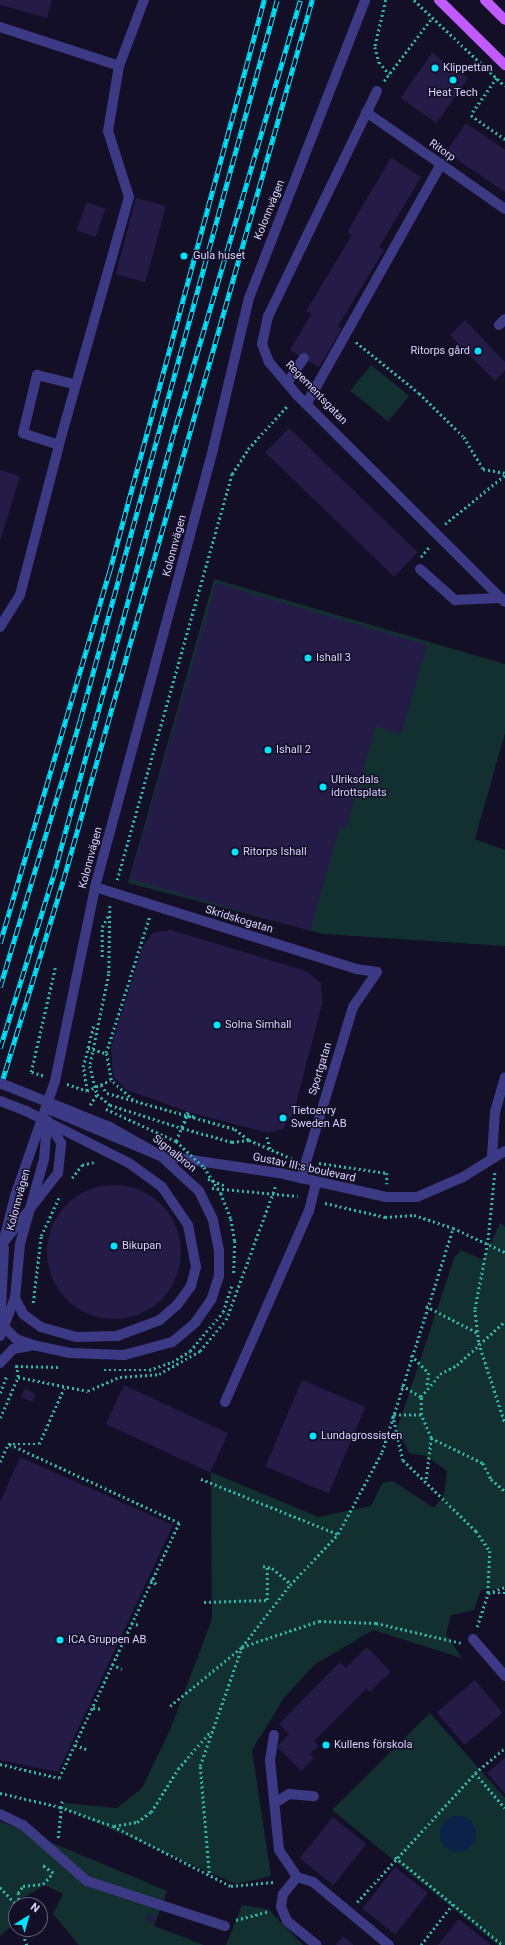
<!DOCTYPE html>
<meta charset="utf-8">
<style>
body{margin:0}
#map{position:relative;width:505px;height:1945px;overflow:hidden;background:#130f26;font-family:Roboto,sans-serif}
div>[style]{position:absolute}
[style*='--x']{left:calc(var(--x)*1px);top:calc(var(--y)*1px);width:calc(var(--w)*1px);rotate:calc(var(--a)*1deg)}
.green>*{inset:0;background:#12302f;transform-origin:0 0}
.water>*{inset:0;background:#0c2248}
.round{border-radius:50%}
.building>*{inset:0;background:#241b47;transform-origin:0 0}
.path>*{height:2.5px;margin-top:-1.25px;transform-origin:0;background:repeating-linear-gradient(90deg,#2fb8b0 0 2px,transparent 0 5px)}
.minor>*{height:10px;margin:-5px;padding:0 5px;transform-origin:5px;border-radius:5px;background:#3d3a85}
.major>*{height:10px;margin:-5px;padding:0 5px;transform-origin:5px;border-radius:5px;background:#c25bff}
.rail>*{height:4.5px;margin-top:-2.25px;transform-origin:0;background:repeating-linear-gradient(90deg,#130f26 0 9px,#00e5ff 0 18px);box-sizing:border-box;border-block:1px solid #00e5ff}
.path-bridge>*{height:2.5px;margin-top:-1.25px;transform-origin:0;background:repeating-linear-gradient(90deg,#2fb8b0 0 2px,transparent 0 5px)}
.minor-bridge>*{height:10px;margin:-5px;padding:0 5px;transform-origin:5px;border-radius:5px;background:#3d3a85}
.dots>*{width:11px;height:11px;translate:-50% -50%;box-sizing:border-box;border:2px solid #130f26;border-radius:50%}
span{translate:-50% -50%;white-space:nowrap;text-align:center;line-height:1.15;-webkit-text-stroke:3px #130f26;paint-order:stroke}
.poi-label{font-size:11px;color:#d9d4ff}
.left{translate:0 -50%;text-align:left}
.right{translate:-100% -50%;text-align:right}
.street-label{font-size:11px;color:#d9d4ff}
.north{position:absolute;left:8px;top:1897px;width:40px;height:40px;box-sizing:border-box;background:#130f26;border:1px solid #625e7d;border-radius:50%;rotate:37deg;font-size:11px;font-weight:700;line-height:16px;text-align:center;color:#d9d4ff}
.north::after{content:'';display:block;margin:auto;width:14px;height:18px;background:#00e5ff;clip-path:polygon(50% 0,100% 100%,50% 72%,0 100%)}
</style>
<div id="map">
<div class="green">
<div style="left:371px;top:365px;width:49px;height:33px;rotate:39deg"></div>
<div style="clip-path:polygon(214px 579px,505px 664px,505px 733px,475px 839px,505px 850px,505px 946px,324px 934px,128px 883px)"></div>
<div style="clip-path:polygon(500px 1223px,505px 1227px,505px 1588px,481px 1590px,474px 1610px,451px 1615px,446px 1634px,462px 1658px,373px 1630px,314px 1665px,284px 1698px,252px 1750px,271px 1876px,236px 1884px,63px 1808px,64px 1803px,117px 1808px,142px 1788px,170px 1730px,212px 1619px,211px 1472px,318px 1517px,371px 1506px,382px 1483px,393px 1481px,434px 1508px,444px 1495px,447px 1471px,426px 1456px,409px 1453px,397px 1429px,455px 1256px,461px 1250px,483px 1260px)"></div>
<div style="clip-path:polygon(430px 1713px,505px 1798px,505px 1945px,498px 1945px,332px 1810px)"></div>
<div style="clip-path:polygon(0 1821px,167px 1891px,154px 1926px,204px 1945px,79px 1945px,53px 1914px,63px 1894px,45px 1885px,14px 1903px,16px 1922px,0 1936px)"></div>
<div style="clip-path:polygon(242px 1905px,268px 1909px,303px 1945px,226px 1945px)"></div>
</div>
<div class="water">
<div class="round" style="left:440px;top:1816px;width:36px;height:36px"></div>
</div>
<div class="building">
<div style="clip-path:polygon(0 0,52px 0,47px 18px,0 5px)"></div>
<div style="left:432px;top:53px;width:44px;height:55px;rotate:35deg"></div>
<div style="clip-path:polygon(466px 123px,505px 150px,505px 192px,446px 152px)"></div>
<div style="clip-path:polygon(391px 158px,421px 177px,379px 247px,384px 250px,338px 326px,342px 328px,319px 367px,290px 350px,311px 314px,306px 311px,352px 235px,347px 232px)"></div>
<div style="left:136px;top:198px;width:31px;height:79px;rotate:15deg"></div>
<div style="left:87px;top:202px;width:20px;height:30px;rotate:20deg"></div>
<div style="clip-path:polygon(465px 320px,505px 362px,505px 370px,495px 381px,450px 335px)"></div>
<div style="left:289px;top:428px;width:179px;height:34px;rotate:44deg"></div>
<div style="clip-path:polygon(0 470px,20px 476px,0 541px)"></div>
<div style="clip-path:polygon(216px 583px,427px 645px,401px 734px,376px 726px,346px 828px,340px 826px,310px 931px,130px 879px)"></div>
<div style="clip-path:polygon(171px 930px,306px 971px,321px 983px,322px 1004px,293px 1115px,283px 1129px,268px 1133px,188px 1112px,125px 1089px,113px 1076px,111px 1047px,142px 948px,152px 933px)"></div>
<div class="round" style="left:47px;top:1185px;width:134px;height:134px"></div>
<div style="left:302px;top:1380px;width:69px;height:94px;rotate:23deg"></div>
<div style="left:124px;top:1385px;width:115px;height:43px;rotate:25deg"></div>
<div style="left:25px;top:1389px;width:12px;height:9px;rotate:24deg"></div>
<div style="clip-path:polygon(20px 1457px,173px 1525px,58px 1772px,0 1760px,0 1502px)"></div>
<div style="clip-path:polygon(367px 1647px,391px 1672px,370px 1692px,366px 1689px,314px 1741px,319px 1746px,310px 1754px,314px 1758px,301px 1771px,277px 1747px,289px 1734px,279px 1724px,340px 1662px,346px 1668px)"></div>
<div style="left:475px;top:1680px;width:43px;height:50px;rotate:50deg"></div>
<div style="clip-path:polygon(505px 1758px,505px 1794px,487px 1773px)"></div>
<div style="left:333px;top:1817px;width:43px;height:53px;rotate:39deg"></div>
<div style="left:395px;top:1867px;width:42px;height:53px;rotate:38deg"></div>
<div style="left:149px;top:1913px;width:7px;height:8px;rotate:27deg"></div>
<div style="clip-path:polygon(459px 1919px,491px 1945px,438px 1945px)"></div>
<div style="clip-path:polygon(343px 1936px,354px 1945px,336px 1945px)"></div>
</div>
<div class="path">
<div style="--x:386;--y:0;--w:48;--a:103.2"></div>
<div style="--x:375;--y:47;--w:16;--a:75"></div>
<div style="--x:379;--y:62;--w:16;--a:50"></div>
<div style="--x:414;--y:0;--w:125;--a:43.4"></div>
<div style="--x:497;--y:78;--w:45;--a:125.1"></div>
<div style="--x:471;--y:115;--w:42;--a:35.2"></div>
<div style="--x:384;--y:81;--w:79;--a:-52.7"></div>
<div style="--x:356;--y:342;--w:81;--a:39"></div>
<div style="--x:419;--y:393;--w:63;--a:44.4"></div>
<div style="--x:464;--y:437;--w:37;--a:59"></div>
<div style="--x:483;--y:469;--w:22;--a:10"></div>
<div style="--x:445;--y:524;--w:77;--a:-39.2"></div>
<div style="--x:421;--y:557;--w:14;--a:-51"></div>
<div style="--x:117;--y:880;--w:422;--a:-74.2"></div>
<div style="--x:232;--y:474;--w:30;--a:-57"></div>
<div style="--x:248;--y:449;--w:59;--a:-47.7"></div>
<div style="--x:110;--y:906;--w:68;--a:90.8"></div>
<div style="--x:109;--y:974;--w:94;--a:101.7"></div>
<div style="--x:90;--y:1066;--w:29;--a:76"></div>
<div style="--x:97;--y:1094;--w:17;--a:40"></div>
<div style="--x:110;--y:1105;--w:76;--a:17.7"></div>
<div style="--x:182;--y:1128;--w:52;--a:15.6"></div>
<div style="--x:232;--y:1142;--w:17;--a:-7"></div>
<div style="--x:102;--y:957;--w:30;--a:-90"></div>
<div style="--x:102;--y:927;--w:13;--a:-61"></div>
<div style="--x:88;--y:1048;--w:19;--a:16"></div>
<div style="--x:43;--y:1076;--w:13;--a:-162"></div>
<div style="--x:31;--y:1072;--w:107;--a:-77"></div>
<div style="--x:67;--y:1084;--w:21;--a:19"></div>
<div style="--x:87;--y:1091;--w:26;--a:-25"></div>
<div style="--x:101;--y:1085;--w:10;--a:53"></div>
<div style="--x:107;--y:1093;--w:133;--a:15.7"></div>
<div style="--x:235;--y:1129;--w:18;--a:38"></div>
<div style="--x:249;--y:1140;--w:48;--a:23.4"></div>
<div style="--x:87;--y:1091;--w:24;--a:-99"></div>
<div style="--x:83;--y:1067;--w:44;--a:-75.7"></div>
<div style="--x:133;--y:1100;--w:30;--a:-138"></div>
<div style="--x:111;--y:1080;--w:27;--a:-100"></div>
<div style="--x:106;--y:1053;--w:142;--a:-72.3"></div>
<div style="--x:90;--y:1105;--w:13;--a:-58"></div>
<div style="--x:182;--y:1128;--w:17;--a:-69"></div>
<div style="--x:267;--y:1137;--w:15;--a:74"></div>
<div style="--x:319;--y:1163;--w:69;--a:8.4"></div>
<div style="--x:387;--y:1173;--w:11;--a:90"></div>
<div style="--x:495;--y:1173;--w:70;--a:95.7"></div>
<div style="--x:488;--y:1243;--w:68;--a:101"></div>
<div style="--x:475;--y:1310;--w:33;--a:83"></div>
<div style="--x:479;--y:1343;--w:84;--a:72"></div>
<div style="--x:72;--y:1178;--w:16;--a:-52"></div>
<div style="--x:82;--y:1165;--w:12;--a:-14"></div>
<div style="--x:208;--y:1179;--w:18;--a:22"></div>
<div style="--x:212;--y:1188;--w:86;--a:5.3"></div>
<div style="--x:325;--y:1203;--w:62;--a:13.1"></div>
<div style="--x:385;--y:1217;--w:29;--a:-4"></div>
<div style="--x:414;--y:1215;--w:41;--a:18.4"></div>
<div style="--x:453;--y:1228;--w:57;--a:24.8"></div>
<div style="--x:33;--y:1303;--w:67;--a:-83.2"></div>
<div style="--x:41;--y:1236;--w:45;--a:-65.1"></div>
<div style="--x:426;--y:1306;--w:59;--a:27.4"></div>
<div style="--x:411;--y:1355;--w:25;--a:45"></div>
<div style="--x:429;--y:1373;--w:14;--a:98"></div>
<div style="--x:16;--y:1366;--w:45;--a:1.3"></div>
<div style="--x:18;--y:1377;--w:71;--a:11.3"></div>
<div style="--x:88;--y:1391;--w:35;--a:-24"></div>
<div style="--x:120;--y:1377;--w:39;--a:-4"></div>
<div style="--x:159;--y:1374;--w:47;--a:-29.3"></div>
<div style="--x:200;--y:1351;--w:40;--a:-50"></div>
<div style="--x:226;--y:1320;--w:144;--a:-69.7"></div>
<div style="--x:402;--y:1385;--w:22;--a:32"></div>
<div style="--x:0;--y:1393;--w:19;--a:-69"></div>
<div style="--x:421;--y:1415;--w:28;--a:180"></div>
<div style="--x:393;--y:1415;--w:46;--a:77.5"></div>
<div style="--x:403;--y:1460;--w:102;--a:44.2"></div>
<div style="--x:476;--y:1531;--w:24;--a:55"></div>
<div style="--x:490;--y:1551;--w:42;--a:92.7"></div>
<div style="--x:488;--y:1593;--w:18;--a:-19"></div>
<div style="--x:0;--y:1418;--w:45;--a:-66.3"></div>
<div style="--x:18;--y:1377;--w:12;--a:-99"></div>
<div style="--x:431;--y:1438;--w:58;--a:25.7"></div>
<div style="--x:483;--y:1463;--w:18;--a:63"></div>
<div style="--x:491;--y:1479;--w:18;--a:41"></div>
<div style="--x:0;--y:1462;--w:20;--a:-66"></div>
<div style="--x:8;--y:1444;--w:31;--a:0"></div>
<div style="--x:39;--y:1444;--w:61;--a:-65.9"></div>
<div style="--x:201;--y:1479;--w:148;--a:21.9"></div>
<div style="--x:426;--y:1479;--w:41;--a:-83"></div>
<div style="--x:431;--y:1438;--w:25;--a:-113"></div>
<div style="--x:421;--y:1415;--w:18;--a:-90"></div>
<div style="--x:421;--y:1397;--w:30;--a:-50"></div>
<div style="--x:440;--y:1374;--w:19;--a:-28"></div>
<div style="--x:457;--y:1365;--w:65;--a:-42.5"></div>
<div style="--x:263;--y:1566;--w:9;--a:13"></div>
<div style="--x:272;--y:1568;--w:25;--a:40"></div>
<div style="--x:151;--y:1579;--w:8;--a:45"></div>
<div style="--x:204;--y:1602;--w:63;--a:-1.8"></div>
<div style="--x:267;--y:1600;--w:33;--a:-90"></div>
<div style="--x:131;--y:1623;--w:8;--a:14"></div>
<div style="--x:477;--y:1627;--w:36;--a:-72"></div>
<div style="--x:488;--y:1593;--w:17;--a:0"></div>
<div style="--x:112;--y:1664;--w:11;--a:27"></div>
<div style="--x:170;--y:1706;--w:93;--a:-39.3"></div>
<div style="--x:242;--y:1647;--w:81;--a:-18.7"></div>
<div style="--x:319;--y:1621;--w:57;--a:2"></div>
<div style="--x:376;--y:1623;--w:87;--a:13.2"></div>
<div style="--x:93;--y:1708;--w:10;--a:6"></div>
<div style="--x:75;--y:1745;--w:12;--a:20"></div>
<div style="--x:0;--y:1764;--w:61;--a:13.3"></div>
<div style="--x:59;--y:1778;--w:282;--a:-64.8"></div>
<div style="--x:179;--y:1523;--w:188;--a:-155.2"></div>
<div style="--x:475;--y:1773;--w:46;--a:49.4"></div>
<div style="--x:0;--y:1793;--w:62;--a:13.1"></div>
<div style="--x:60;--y:1807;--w:56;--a:19.7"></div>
<div style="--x:113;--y:1826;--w:132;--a:27"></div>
<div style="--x:231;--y:1886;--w:43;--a:-5.3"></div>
<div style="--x:114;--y:1826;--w:23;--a:-10"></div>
<div style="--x:137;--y:1822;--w:17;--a:-36"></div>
<div style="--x:151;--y:1812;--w:51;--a:-57.9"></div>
<div style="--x:178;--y:1769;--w:48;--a:-49.3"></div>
<div style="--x:58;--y:1838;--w:39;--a:-84"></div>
<div style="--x:395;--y:1857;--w:139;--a:39.2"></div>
<div style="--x:209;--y:1873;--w:107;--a:-94.8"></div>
<div style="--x:200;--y:1766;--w:126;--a:-70.6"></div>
<div style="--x:242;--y:1647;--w:78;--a:-52.3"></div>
<div style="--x:290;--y:1585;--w:70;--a:-46.7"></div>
<div style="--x:338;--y:1534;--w:93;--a:-61.8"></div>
<div style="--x:382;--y:1452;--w:235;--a:-72.4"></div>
<div style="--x:0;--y:1887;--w:25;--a:47"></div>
<div style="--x:357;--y:1902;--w:175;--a:-47.5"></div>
<div style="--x:475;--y:1773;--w:39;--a:-40"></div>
<div style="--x:19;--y:1905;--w:12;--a:-95"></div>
<div style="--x:18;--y:1893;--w:9;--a:-54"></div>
<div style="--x:23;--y:1886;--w:20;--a:-6"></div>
<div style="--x:43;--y:1884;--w:15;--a:-48"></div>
<div style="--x:53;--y:1873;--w:12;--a:-145"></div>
<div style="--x:43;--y:1866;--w:4;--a:-27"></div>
<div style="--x:236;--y:1920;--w:35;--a:-15"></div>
<div style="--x:22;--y:1929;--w:17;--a:73"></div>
<div style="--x:421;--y:1945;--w:52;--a:-52"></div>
</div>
<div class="minor">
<div style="--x:0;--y:27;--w:125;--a:18.1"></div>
<div style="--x:119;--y:66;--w:66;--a:99.6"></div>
<div style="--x:108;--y:131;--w:69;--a:72.3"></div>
<div style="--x:129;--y:197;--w:258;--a:105.8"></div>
<div style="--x:59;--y:445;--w:38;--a:-162"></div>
<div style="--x:23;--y:433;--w:60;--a:-76.4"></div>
<div style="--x:37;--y:375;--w:38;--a:14"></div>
<div style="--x:119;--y:66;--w:71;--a:-69.3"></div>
<div style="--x:377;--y:91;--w:250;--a:115.8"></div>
<div style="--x:268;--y:316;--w:29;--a:102"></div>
<div style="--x:262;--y:344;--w:19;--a:69"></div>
<div style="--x:269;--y:362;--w:43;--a:49.7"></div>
<div style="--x:297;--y:395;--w:293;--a:44.9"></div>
<div style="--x:366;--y:112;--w:169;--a:34.9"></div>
<div style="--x:499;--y:325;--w:8;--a:-45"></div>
<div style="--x:287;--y:383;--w:30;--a:-56"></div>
<div style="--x:307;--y:403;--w:274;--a:-60.7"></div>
<div style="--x:420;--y:569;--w:47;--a:41.5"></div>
<div style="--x:455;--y:600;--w:46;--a:-2.5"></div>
<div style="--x:0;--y:627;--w:38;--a:-58"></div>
<div style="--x:20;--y:595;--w:155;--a:-75.4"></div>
<div style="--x:95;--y:887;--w:274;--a:17.4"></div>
<div style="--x:356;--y:969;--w:21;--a:8"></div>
<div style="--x:377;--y:972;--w:42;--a:124.4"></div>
<div style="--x:353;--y:1007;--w:179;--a:106.9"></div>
<div style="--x:0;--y:1101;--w:28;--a:21"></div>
<div style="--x:48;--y:1109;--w:119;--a:22.7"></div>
<div style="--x:158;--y:1155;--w:122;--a:8.5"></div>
<div style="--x:279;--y:1173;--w:110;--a:12.6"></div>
<div style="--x:386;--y:1197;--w:31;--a:0"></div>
<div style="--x:417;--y:1197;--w:50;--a:-23.5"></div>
<div style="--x:463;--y:1177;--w:49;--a:-31.8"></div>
<div style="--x:492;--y:1156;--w:44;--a:-86.1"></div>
<div style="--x:495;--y:1112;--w:36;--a:-74"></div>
<div style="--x:4;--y:1248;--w:60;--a:92.9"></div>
<div style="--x:1;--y:1308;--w:19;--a:81"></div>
<div style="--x:4;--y:1327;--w:17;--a:45"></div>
<div style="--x:16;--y:1339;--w:21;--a:19"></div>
<div style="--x:0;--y:1256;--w:62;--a:-76"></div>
<div style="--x:15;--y:1196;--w:122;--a:-70.8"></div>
<div style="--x:55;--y:1081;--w:198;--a:-78.3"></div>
<div style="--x:95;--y:887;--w:454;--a:-74.9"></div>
<div style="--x:213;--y:449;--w:155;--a:-76.6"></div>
<div style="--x:249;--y:298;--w:320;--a:-68.7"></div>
<div style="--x:15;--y:1298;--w:18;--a:63"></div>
<div style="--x:23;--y:1314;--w:22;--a:36"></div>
<div style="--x:41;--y:1327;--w:36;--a:16"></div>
<div style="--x:76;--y:1337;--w:41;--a:-1.4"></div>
<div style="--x:0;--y:1336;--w:41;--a:-68.5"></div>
<div style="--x:15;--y:1298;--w:54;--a:-84.7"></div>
<div style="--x:20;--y:1244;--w:88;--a:-74.2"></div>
<div style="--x:44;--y:1159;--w:38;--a:-85"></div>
<div style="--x:0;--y:1363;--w:19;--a:-47"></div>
<div style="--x:13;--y:1349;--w:17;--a:-10"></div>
<div style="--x:225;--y:1402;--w:209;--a:-66.3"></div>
<div style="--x:309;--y:1211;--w:30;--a:-76"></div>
<div style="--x:473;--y:1639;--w:49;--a:49.1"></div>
<div style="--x:274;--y:1735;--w:25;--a:99"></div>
<div style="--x:270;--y:1760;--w:90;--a:84.3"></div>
<div style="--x:279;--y:1850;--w:32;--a:56"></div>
<div style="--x:275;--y:1803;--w:17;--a:-33"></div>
<div style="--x:289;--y:1794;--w:25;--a:5"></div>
<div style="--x:0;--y:1814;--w:25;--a:26"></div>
<div style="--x:23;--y:1825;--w:85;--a:41.2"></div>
<div style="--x:87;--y:1881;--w:145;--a:18.1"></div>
<div style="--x:297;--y:1877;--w:17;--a:17"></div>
<div style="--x:313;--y:1882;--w:99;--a:39.7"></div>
<div style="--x:297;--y:1877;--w:22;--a:129"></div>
<div style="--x:283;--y:1894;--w:13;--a:99"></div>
<div style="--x:281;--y:1907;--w:15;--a:67"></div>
<div style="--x:287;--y:1921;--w:38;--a:39"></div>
</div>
<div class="major">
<div style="--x:439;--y:0;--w:93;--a:44.6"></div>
<div style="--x:485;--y:0;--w:28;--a:45"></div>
</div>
<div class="rail">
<div style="--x:0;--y:943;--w:386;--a:-73.6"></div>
<div style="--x:109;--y:573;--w:594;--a:-74.86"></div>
<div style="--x:0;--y:987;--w:279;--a:-73.3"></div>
<div style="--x:80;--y:720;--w:746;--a:-74.7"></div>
<div style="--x:0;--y:1048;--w:179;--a:-72.8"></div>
<div style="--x:53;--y:877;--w:451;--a:-74.8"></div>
<div style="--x:171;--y:442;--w:460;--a:-73.7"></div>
<div style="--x:0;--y:1088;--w:216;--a:-73.1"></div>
<div style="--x:63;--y:881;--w:916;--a:-74.22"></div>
</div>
<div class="path-bridge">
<div style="--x:106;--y:1109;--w:77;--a:24.6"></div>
<div style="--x:176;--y:1141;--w:38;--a:43"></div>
<div style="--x:204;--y:1167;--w:31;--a:57"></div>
<div style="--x:221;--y:1193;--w:28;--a:69"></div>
<div style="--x:231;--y:1219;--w:22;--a:80"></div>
<div style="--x:235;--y:1241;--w:32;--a:92"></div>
<div style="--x:187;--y:1115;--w:9;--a:13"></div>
<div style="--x:176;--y:1141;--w:31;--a:-68"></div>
<div style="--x:104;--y:1370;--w:45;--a:0"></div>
<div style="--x:149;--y:1370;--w:24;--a:-19"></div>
<div style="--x:172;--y:1362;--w:21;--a:-31"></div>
<div style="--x:190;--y:1351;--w:51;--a:-49.8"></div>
<div style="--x:223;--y:1312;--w:29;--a:-72"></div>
</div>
<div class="minor-bridge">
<div style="--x:0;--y:1083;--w:118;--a:21.8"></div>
<div style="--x:110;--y:1127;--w:59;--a:29.6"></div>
<div style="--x:161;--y:1156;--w:52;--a:42.6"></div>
<div style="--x:199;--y:1191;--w:32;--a:64"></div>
<div style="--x:213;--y:1220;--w:31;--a:79"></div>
<div style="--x:219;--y:1250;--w:26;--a:90"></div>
<div style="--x:219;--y:1276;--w:25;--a:108"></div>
<div style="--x:211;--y:1300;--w:28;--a:125"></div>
<div style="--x:195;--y:1323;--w:30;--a:140"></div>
<div style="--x:172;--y:1342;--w:50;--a:164.8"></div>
<div style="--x:124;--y:1355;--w:54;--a:-177.9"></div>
<div style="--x:70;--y:1353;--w:35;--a:-168"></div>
<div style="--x:26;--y:1111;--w:115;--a:26.8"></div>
<div style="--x:129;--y:1163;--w:41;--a:36"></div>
<div style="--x:162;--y:1187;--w:46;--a:55.6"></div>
<div style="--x:188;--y:1225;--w:43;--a:79.2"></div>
<div style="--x:196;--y:1267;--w:20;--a:105"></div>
<div style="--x:191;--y:1286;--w:24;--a:126"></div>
<div style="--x:177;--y:1305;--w:23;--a:139"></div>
<div style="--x:160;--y:1320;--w:46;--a:159.6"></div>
<div style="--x:0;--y:1247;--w:94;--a:-51.9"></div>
<div style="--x:58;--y:1173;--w:30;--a:-84"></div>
<div style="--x:61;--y:1143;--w:26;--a:-121"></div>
</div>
<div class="dots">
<div style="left:435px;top:68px;background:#00e5ff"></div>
<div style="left:453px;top:80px;background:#00e5ff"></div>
<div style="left:184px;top:256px;background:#00e5ff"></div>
<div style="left:478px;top:351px;background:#00e5ff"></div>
<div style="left:308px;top:658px;background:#00e5ff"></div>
<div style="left:268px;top:750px;background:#00e5ff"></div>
<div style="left:323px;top:787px;background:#00e5ff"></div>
<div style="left:235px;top:852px;background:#00e5ff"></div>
<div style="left:217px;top:1025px;background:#00e5ff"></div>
<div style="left:283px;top:1118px;background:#00e5ff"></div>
<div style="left:114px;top:1246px;background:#00e5ff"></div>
<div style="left:313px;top:1436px;background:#00e5ff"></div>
<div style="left:60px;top:1640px;background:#00e5ff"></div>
<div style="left:326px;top:1745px;background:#00e5ff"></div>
</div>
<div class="poi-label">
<span class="left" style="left:443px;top:68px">Klippettan</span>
<span style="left:453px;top:93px">Heat Tech</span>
<span class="left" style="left:193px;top:256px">Gula huset</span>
<span class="right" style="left:470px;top:351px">Ritorps gård</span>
<span class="left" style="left:316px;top:658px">Ishall 3</span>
<span class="left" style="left:276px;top:750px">Ishall 2</span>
<span class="left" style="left:331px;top:787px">Ulriksdals<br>idrottsplats</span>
<span class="left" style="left:243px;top:852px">Ritorps Ishall</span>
<span class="left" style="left:225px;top:1025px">Solna Simhall</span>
<span class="left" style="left:291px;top:1118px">Tietoevry<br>Sweden AB</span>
<span class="left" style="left:122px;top:1246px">Bikupan</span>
<span class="left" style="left:321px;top:1436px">Lundagrossisten</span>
<span class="left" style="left:68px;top:1640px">ICA Gruppen AB</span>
<span class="left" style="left:334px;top:1745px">Kullens förskola</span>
</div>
<div class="street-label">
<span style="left:442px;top:151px;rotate:35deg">Ritorp</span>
<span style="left:270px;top:210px;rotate:-68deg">Kolonnvägen</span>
<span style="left:316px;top:393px;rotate:46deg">Regementsgatan</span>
<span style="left:175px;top:546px;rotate:-75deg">Kolonnvägen</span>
<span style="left:91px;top:858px;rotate:-75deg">Kolonnvägen</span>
<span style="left:239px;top:920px;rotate:17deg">Skridskogatan</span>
<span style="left:321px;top:1069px;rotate:-73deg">Sportgatan</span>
<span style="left:174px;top:1154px;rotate:39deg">Signalbron</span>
<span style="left:304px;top:1168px;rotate:12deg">Gustav III:s boulevard</span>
<span style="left:19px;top:1200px;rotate:-75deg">Kolonnvägen</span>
</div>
<div class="north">N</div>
</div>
